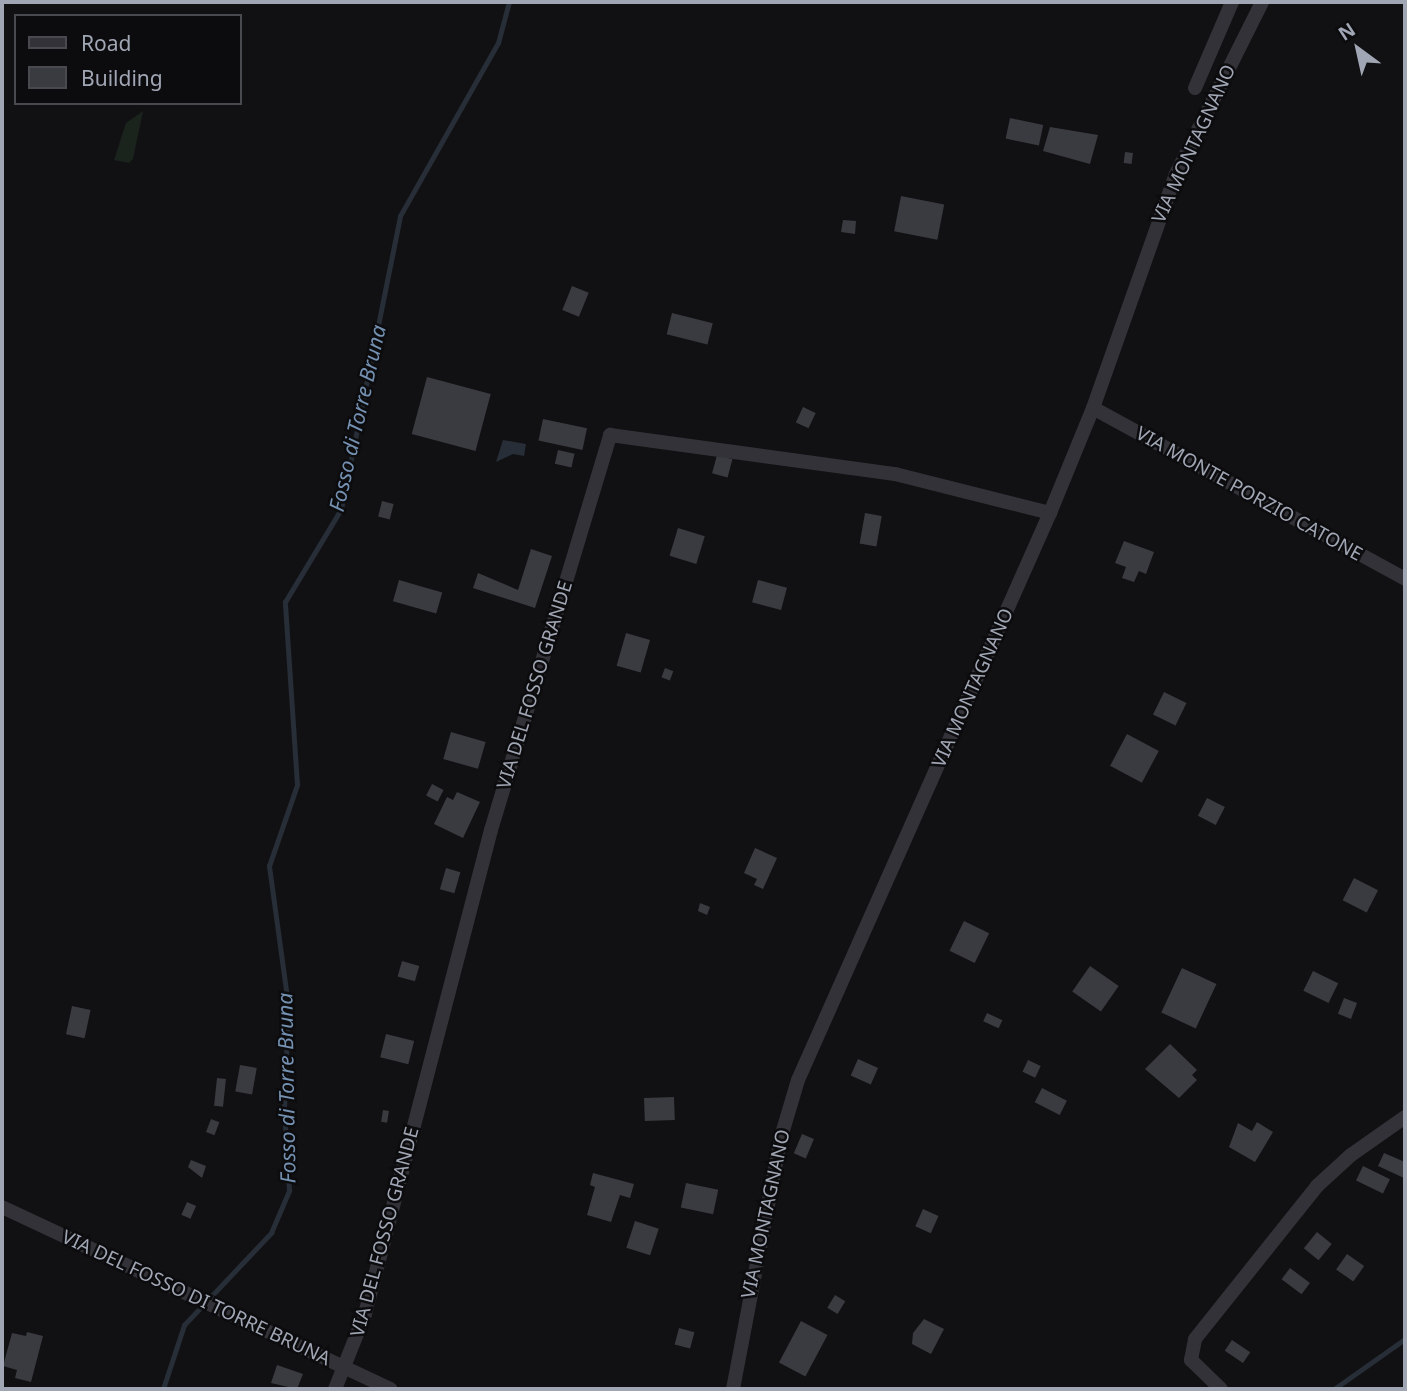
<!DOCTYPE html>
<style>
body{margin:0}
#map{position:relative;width:1407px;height:1391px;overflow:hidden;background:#111113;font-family:"Noto Sans",sans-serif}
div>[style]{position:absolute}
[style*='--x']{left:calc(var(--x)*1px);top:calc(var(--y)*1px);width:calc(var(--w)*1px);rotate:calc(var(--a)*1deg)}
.green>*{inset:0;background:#1b231d}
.water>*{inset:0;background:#272e37}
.stream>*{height:4.5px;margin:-2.25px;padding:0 2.25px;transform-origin:2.25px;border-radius:2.25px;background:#272e37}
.building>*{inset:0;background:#3a3b40;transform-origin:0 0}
.minor>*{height:14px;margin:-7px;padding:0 7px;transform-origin:7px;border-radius:7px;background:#323238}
span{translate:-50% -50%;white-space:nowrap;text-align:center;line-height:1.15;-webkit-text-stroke:5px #0c0c0e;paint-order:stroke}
.street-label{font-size:19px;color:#a1a6b4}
.water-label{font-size:21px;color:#7591b2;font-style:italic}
.frame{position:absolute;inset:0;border:4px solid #a1a6b4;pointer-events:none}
.legend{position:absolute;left:14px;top:14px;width:228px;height:91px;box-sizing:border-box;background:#0c0c0e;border:2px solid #484a50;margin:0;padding:9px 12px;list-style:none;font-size:21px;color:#a1a6b4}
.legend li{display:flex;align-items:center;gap:14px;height:35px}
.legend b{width:35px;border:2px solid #484a50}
.north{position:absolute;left:1323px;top:14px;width:70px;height:70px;-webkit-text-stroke:5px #0c0c0e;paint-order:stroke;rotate:327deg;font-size:19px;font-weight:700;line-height:28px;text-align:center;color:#a1a6b4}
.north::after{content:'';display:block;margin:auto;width:24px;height:32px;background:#a1a6b4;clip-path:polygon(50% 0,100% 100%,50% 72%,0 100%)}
</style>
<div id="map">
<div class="green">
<div style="clip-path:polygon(143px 111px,133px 159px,129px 163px,114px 160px,126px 123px)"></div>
</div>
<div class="water">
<div style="clip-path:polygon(503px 440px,526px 444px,524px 456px,513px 454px,496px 462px)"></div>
</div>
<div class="stream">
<div style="--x:163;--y:1389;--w:67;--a:-71.8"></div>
<div style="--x:184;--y:1325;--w:127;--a:-46.6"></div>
<div style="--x:271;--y:1233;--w:46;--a:-66.8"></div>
<div style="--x:289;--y:1191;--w:82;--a:-93.5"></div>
<div style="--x:284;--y:1109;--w:104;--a:-87.8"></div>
<div style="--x:288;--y:1005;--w:140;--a:-97.8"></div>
<div style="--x:269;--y:866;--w:86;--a:-70.9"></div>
<div style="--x:297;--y:785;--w:183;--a:-93.8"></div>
<div style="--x:285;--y:602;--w:109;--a:-58.9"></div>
<div style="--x:341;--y:509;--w:299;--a:-78.6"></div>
<div style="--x:400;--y:216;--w:199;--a:-60.5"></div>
<div style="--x:498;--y:43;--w:42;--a:-75"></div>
<div style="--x:1334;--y:1389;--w:87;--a:-35.2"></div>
</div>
<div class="building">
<div style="left:1010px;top:118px;width:34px;height:21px;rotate:12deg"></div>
<div style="clip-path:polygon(1050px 127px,1098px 135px,1090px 164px,1043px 151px)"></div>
<div style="left:1125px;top:152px;width:8px;height:11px;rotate:7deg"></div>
<div style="left:901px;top:196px;width:44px;height:36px;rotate:11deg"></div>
<div style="clip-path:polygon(843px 220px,856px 221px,855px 234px,841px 232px)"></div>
<div style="left:572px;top:286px;width:18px;height:26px;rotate:22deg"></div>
<div style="left:672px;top:313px;width:42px;height:22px;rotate:14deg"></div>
<div style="left:427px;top:377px;width:66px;height:59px;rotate:15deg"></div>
<div style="left:803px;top:407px;width:14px;height:17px;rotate:25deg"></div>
<div style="left:543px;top:419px;width:45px;height:22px;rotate:12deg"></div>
<div style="left:558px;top:450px;width:17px;height:14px;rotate:13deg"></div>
<div style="left:717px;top:455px;width:16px;height:19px;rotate:15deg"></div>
<div style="left:382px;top:501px;width:12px;height:16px;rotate:14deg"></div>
<div style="left:865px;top:513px;width:17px;height:31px;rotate:10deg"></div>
<div style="left:678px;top:528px;width:28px;height:29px;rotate:17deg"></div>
<div style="clip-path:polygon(1124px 541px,1154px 552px,1146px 574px,1139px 571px,1134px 582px,1122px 578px,1126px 567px,1115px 563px)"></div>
<div style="clip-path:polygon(531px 549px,552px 556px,535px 608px,473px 588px,478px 573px,518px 590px)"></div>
<div style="left:399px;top:580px;width:45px;height:22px;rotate:16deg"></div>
<div style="left:758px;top:580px;width:30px;height:23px;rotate:15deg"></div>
<div style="left:626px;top:633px;width:25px;height:34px;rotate:16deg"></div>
<div style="left:665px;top:668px;width:9px;height:10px;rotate:21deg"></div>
<div style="left:1164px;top:692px;width:25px;height:25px;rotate:26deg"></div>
<div style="left:451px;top:732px;width:36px;height:28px;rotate:16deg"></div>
<div style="left:1127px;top:734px;width:36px;height:36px;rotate:28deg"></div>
<div style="left:432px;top:784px;width:13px;height:13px;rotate:27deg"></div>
<div style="clip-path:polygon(457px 792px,480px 802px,463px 838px,434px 824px,447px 797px,453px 800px)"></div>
<div style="left:1207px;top:798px;width:20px;height:20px;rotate:27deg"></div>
<div style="clip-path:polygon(755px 848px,777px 858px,763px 889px,754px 885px,757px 879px,744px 873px)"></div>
<div style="left:446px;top:868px;width:15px;height:22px;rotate:16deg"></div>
<div style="left:1354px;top:878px;width:27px;height:25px;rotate:27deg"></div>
<div style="clip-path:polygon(700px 903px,710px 907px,707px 915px,698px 911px)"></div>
<div style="left:964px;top:921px;width:28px;height:33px;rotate:26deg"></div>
<div style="left:402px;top:961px;width:18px;height:16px;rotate:16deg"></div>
<div style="left:1090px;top:966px;width:35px;height:31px;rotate:35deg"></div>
<div style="left:1182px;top:968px;width:38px;height:49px;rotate:25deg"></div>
<div style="left:1313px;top:971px;width:28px;height:22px;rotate:26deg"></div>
<div style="left:1344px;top:998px;width:14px;height:17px;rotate:21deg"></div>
<div style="left:72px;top:1006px;width:19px;height:29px;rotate:12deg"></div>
<div style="left:987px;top:1013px;width:17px;height:9px;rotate:25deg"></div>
<div style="left:386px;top:1034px;width:29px;height:24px;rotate:14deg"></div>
<div style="clip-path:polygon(1170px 1044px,1197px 1070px,1192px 1075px,1197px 1080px,1179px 1098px,1145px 1069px)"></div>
<div style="left:858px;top:1059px;width:22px;height:18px;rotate:24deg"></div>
<div style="left:1028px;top:1060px;width:14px;height:13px;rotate:25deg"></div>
<div style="left:240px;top:1065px;width:17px;height:27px;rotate:10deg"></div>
<div style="left:217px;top:1078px;width:9px;height:28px;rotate:6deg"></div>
<div style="left:1042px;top:1088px;width:28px;height:16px;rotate:27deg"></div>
<div style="left:674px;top:1097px;width:23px;height:30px;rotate:88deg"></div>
<div style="left:383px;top:1110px;width:6px;height:12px;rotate:9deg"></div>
<div style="left:211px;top:1119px;width:9px;height:14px;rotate:21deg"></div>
<div style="clip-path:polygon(1257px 1122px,1273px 1132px,1255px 1162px,1229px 1147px,1238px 1123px,1252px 1131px)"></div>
<div style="left:802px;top:1134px;width:13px;height:21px;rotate:23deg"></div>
<div style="clip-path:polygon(1384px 1153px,1405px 1162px,1404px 1178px,1378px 1166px)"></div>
<div style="clip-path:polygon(191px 1160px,206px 1166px,202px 1178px,188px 1167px)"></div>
<div style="left:1363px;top:1166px;width:30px;height:16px;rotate:26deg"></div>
<div style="clip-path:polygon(593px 1173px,634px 1184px,630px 1198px,620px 1195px,611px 1222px,587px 1215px,595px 1187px,590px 1185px)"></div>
<div style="left:686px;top:1183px;width:33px;height:25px;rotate:12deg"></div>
<div style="left:187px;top:1202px;width:10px;height:14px;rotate:24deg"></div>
<div style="left:923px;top:1209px;width:17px;height:19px;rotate:24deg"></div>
<div style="left:635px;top:1221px;width:25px;height:28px;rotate:18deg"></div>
<div style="left:1317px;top:1232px;width:19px;height:21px;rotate:39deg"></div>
<div style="left:1347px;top:1254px;width:21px;height:19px;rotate:35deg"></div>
<div style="left:1290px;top:1268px;width:25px;height:14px;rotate:37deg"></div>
<div style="left:835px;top:1295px;width:12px;height:15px;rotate:31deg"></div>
<div style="clip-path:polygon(924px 1319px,944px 1329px,931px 1354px,912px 1344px,913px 1333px)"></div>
<div style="left:801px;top:1321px;width:30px;height:47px;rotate:28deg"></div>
<div style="left:679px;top:1328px;width:16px;height:17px;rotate:15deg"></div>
<div style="clip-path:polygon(27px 1332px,43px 1336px,31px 1382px,15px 1378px,17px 1370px,3px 1366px,12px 1333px,26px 1336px)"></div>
<div style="left:1232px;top:1340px;width:22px;height:13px;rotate:34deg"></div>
<div style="clip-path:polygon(277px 1365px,303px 1374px,297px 1389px,271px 1383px)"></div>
</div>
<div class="minor">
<div style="--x:1195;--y:88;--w:94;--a:-66.7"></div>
<div style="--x:1093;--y:408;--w:356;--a:28.7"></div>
<div style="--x:2;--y:1207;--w:429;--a:25.1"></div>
<div style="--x:335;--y:1389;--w:81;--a:-68.2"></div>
<div style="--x:365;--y:1314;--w:500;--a:-75.41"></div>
<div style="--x:491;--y:830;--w:413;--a:-73.2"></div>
<div style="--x:610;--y:435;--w:288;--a:7.8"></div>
<div style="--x:895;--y:474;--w:160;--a:14.1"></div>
<div style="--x:733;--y:1389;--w:257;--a:-79.2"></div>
<div style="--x:781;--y:1137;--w:59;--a:-73.4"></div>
<div style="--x:798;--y:1080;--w:620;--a:-66.04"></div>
<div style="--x:1050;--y:513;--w:113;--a:-67.7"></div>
<div style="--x:1093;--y:408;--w:248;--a:-70.5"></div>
<div style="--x:1176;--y:174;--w:192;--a:-63.4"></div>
<div style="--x:1221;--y:1389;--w:42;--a:-136"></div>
<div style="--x:1191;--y:1360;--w:21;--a:-79"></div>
<div style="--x:1195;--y:1339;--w:196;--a:-51.4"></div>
<div style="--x:1317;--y:1186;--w:46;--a:-42.4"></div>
<div style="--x:1351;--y:1155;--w:66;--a:-35.1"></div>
</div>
<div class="street-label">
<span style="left:1194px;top:144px;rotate:-65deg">VIA MONTAGNANO</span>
<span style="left:1249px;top:494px;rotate:29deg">VIA MONTE PORZIO CATONE</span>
<span style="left:535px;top:685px;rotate:-73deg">VIA DEL FOSSO GRANDE</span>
<span style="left:973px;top:688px;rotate:-66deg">VIA MONTAGNANO</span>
<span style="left:766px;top:1214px;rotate:-78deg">VIA MONTAGNANO</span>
<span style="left:385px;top:1232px;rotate:-75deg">VIA DEL FOSSO GRANDE</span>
<span style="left:196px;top:1298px;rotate:25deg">VIA DEL FOSSO DI TORRE BRUNA</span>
</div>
<div class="water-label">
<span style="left:357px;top:418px;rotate:-77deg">Fosso di Torre Bruna</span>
<span style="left:286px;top:1088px;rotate:-91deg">Fosso di Torre Bruna</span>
</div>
<div class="frame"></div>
<ul class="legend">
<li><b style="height:9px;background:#323238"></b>Road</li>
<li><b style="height:19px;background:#3a3b40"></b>Building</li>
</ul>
<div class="north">N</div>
</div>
